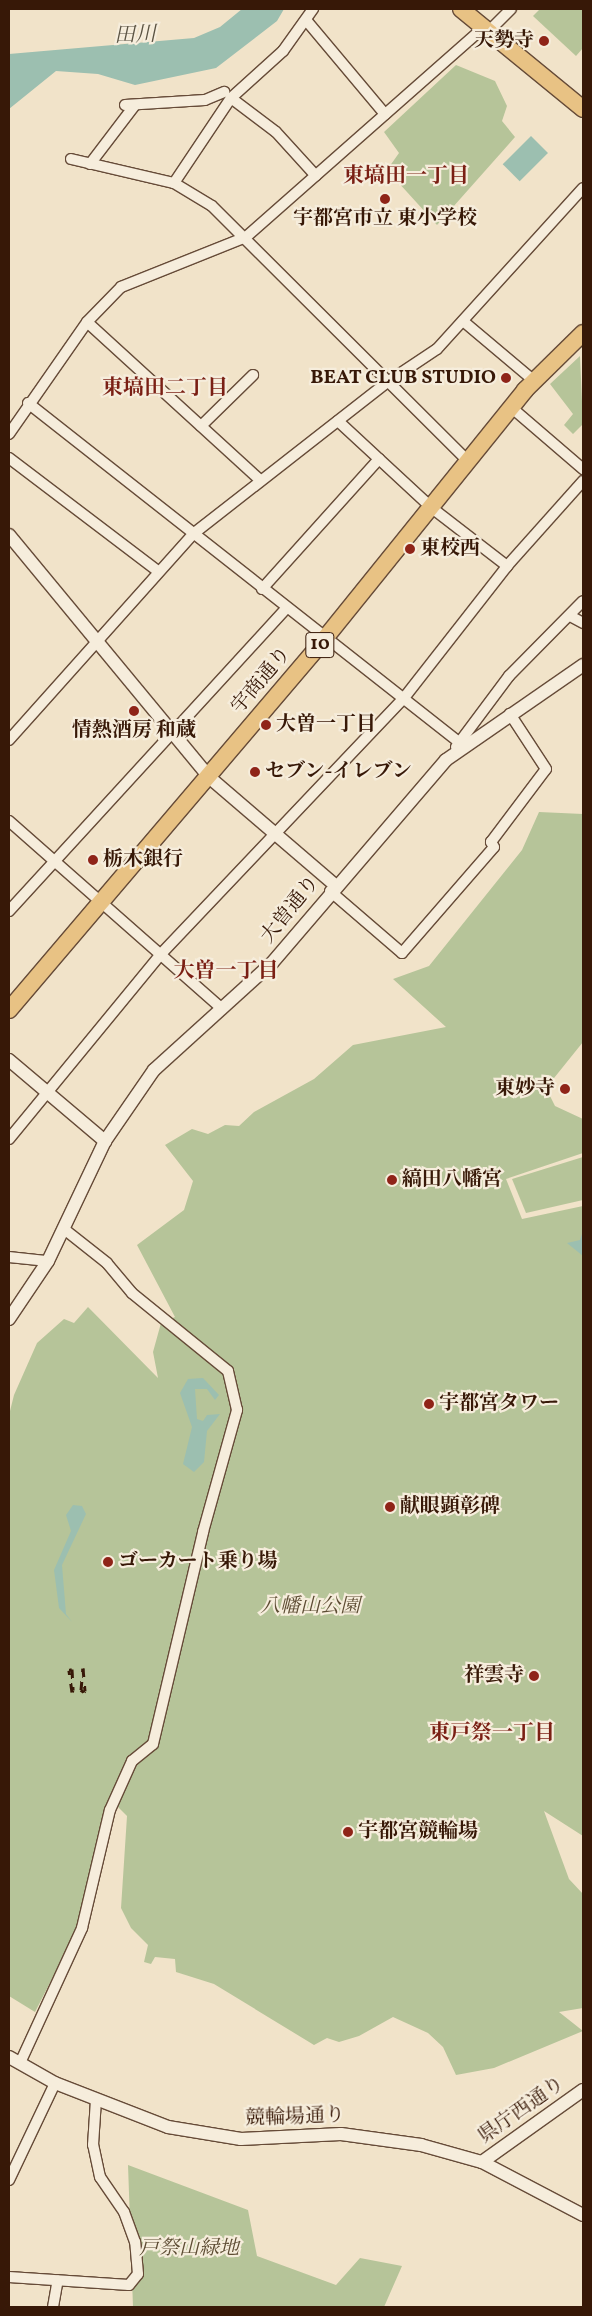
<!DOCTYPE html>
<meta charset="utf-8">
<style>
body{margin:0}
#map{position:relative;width:592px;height:2316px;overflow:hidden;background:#f1e3c9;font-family:Vollkorn,"Noto Serif JP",serif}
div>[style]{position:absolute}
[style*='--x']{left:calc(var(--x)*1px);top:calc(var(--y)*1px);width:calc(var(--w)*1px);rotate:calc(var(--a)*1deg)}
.green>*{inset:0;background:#b6c499}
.water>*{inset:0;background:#9cbfb0;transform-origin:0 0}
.roads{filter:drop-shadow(1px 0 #664b38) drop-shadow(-1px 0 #664b38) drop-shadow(0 1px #664b38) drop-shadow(0 -1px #664b38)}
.minor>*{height:10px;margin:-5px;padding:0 5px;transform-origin:5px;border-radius:5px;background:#f6eddc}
.tertiary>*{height:12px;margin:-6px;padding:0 6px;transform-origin:6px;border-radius:6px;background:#f6eddc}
.primary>*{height:16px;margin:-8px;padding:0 8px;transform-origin:8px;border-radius:8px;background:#e8c284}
.rail>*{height:3px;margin-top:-1.5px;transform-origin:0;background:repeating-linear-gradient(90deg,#371807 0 9px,transparent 0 18px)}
.dots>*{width:14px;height:14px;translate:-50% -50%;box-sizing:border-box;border:2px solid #f6eddc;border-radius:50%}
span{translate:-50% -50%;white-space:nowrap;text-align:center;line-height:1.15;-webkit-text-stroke:4.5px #f6eddc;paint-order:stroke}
.shield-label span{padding:1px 4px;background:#f6eddc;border:1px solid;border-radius:4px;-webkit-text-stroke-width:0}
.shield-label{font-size:19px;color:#371807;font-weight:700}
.poi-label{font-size:20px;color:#371807;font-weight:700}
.right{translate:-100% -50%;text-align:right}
.left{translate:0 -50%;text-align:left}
.street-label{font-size:20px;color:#371807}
.park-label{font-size:20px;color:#5d4c33;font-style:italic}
.water-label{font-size:21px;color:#5a5242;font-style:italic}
.neighbourhood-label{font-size:21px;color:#7a1f14;font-weight:700}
.frame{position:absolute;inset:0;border:10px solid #371807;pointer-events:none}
</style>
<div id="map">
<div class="green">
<div style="clip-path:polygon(540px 9px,583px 9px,583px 48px,576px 56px,533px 16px)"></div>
<div style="clip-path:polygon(456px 65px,495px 81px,507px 106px,502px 121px,515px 137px,437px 225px,387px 170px,399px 153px,384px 132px)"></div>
<div style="clip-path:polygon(580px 356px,583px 424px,573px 434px,564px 425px,573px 414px,550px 384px)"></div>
<div style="clip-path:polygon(539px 812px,583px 814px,583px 1042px,546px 1088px,555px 1106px,583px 1119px,583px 1153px,506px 1179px,522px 1219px,583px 1206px,583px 1836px,544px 1811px,569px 1879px,583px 1894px,583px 2008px,559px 2012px,583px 2031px,494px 2068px,456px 2075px,443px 2047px,428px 2033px,393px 2017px,359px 2036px,339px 2042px,327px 2038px,314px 2045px,214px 1984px,176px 1972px,175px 1959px,155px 1957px,151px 1964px,144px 1962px,148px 1945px,131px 1928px,121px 1908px,127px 1816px,109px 1798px,80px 1924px,35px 2012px,9px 1996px,9px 1415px,14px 1395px,37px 1343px,64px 1319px,74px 1323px,88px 1307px,158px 1378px,153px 1352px,161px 1323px,175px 1317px,137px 1245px,184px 1210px,193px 1181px,165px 1145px,192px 1129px,208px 1134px,225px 1125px,239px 1126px,254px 1112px,314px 1079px,353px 1045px,446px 1027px,393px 979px,429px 966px,522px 850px)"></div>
<div style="clip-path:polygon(583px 1157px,583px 1200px,526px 1213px,512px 1179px)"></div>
<div style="clip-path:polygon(128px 2165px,248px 2210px,257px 2256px,336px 2285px,360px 2258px,402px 2266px,384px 2307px,133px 2307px)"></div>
</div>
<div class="water">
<div style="clip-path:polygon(242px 9px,284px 9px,277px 21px,216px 68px,135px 85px,98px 74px,56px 71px,9px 109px,9px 54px,194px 38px,220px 27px)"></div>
<div style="left:531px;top:136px;width:24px;height:40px;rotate:45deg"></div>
<div style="clip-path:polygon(583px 1231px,583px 1256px,567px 1243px,580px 1240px)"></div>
<div style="clip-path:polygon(203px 1378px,219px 1395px,215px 1400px,207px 1389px,195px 1389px,197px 1419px,203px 1421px,207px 1415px,220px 1414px,207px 1431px,204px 1462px,194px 1472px,183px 1464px,192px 1427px,180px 1393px,188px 1379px)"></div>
<div style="clip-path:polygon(73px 1505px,82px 1506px,86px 1514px,62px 1565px,66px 1614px,72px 1622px,59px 1608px,54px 1570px,71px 1531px,66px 1515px)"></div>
</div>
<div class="roads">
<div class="minor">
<div style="--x:306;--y:20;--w:123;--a:50"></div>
<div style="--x:489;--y:31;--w:31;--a:-45"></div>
<div style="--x:231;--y:98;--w:56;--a:37.1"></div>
<div style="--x:276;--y:132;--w:59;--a:47.7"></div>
<div style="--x:125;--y:105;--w:80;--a:-3.6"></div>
<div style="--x:205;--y:100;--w:21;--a:-23"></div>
<div style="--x:71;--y:159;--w:106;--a:13.1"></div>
<div style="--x:174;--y:183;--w:44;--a:31.2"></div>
<div style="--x:212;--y:206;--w:363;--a:44.9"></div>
<div style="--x:90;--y:164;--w:74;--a:-52.7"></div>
<div style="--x:174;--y:183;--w:102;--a:-56.2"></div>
<div style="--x:231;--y:98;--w:70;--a:-42.1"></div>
<div style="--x:283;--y:51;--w:52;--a:-54.5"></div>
<div style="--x:463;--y:321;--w:92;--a:40.1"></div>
<div style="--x:87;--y:322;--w:234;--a:42.4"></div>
<div style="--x:28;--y:403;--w:550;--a:38.2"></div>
<div style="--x:512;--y:408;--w:94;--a:40.7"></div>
<div style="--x:338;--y:421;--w:128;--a:42.8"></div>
<div style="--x:432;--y:508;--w:95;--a:37.7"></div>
<div style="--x:201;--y:426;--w:73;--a:-44.4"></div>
<div style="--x:9;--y:434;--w:136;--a:-55.1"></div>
<div style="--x:87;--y:322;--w:49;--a:-45.8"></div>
<div style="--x:121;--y:287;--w:135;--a:-21.8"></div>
<div style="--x:246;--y:237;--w:317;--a:-41.4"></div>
<div style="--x:9;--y:458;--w:188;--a:37.2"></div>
<div style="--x:262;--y:589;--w:175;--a:-48"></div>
<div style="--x:570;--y:616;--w:15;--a:28"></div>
<div style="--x:9;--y:740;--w:276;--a:-48.2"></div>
<div style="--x:193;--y:534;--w:245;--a:-38"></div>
<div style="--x:386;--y:383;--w:61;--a:-33.7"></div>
<div style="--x:437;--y:349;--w:217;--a:-47.8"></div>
<div style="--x:456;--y:747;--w:89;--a:-53.3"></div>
<div style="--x:509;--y:676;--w:105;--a:-45.4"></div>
<div style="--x:9;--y:821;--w:284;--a:41.4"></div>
<div style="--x:330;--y:891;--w:95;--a:40.7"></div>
<div style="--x:402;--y:953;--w:140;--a:-49"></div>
<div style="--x:494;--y:847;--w:6;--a:-121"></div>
<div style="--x:491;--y:842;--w:91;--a:-53"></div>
<div style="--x:546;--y:769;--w:66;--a:-123.2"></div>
<div style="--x:9;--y:911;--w:410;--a:-47.5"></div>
<div style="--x:9;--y:1139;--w:238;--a:-50.6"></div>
<div style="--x:160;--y:955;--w:354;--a:-46.5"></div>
<div style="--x:404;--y:698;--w:167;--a:-52"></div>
<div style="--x:507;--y:566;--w:114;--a:-48.2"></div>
<div style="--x:9;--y:1257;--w:39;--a:6"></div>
<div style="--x:20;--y:2063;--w:149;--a:-65.3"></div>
<div style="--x:82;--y:1928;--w:121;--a:-76.7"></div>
<div style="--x:110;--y:1810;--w:54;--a:-65.8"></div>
<div style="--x:132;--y:1761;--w:27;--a:-39"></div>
<div style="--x:153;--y:1744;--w:218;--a:-76.7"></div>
<div style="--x:203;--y:1532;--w:127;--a:-74.4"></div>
<div style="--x:237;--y:1410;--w:40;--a:-103"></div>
<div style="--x:228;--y:1371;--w:124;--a:-140.9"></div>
<div style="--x:132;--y:1293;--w:39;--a:-130"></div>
<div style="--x:107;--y:1263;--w:55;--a:-141.7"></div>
<div style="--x:9;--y:2180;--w:107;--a:-64.6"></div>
<div style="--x:9;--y:2277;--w:120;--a:3.8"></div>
<div style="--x:129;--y:2285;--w:14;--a:-51"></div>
<div style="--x:138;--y:2274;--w:32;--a:-95"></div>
<div style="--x:135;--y:2242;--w:32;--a:-110"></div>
<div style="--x:124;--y:2212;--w:42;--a:-124.4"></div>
<div style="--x:100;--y:2177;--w:33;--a:-102"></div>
<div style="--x:93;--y:2145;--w:45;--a:-86.2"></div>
<div style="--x:53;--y:2307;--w:27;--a:-80"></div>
</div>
<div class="tertiary">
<div style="--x:9;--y:535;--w:314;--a:50.4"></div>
<div style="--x:209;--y:777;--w:166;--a:40.6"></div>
<div style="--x:9;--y:1060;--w:126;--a:40.2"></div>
<div style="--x:9;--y:1319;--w:70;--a:-56.1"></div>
<div style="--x:48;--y:1261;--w:133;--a:-64.6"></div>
<div style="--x:105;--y:1141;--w:86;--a:-55.4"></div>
<div style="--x:154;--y:1070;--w:159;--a:-42.2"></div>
<div style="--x:272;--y:963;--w:267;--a:-49.4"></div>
<div style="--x:446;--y:760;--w:167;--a:-34.7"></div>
<div style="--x:9;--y:2057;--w:53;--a:29.5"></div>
<div style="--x:55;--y:2083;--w:121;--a:21.3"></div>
<div style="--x:168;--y:2127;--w:74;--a:9.3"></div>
<div style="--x:241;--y:2139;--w:100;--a:-2.9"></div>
<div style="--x:341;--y:2134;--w:81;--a:7.8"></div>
<div style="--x:421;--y:2145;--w:63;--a:15.6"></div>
<div style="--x:482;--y:2162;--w:114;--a:27.7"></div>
<div style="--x:482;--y:2162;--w:124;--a:-35.5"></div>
</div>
<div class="primary">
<div style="--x:461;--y:9;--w:158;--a:39.3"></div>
<div style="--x:9;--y:1010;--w:490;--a:-49.6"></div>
<div style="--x:326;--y:637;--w:317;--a:-51.1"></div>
<div style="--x:525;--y:390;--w:81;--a:-44.5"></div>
</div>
</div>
<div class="rail">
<div style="--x:83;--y:1668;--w:23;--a:85"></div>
<div style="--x:85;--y:1691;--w:1;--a:135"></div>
<div style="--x:84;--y:1692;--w:4;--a:-146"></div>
<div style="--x:81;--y:1690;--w:22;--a:-85"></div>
<div style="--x:72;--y:1669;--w:21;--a:87"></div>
<div style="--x:73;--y:1690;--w:2;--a:117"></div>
<div style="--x:72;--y:1692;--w:22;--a:-98"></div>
<div style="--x:69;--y:1670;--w:3;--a:-18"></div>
</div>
<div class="dots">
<div style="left:544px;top:41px;background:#8f2418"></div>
<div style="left:385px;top:199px;background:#8f2418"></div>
<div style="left:506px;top:378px;background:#8f2418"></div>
<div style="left:410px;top:549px;background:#8f2418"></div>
<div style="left:134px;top:711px;background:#8f2418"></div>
<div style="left:266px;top:725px;background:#8f2418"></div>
<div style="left:255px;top:772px;background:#8f2418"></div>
<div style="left:93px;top:860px;background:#8f2418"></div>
<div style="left:565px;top:1089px;background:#8f2418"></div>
<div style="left:392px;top:1180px;background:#8f2418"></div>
<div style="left:429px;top:1404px;background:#8f2418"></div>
<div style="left:390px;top:1507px;background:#8f2418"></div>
<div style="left:108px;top:1562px;background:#8f2418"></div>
<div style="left:534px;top:1676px;background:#8f2418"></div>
<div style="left:348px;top:1832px;background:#8f2418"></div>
</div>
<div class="shield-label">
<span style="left:320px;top:645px">10</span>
</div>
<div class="poi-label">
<span class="right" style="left:534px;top:41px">天勢寺</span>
<span style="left:385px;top:219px">宇都宮市立 東小学校</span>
<span class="right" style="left:496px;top:378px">BEAT CLUB STUDIO</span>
<span class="left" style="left:420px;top:549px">東校西</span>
<span class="left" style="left:276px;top:725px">大曽一丁目</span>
<span style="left:134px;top:731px">情熱酒房 和蔵</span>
<span class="left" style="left:265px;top:772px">セブン-イレブン</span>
<span class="left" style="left:103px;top:860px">栃木銀行</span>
<span class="right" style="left:555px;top:1089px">東妙寺</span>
<span class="left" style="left:402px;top:1180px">縞田八幡宮</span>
<span class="left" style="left:439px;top:1404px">宇都宮タワー</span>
<span class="left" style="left:400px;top:1507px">献眼顕彰碑</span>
<span class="left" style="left:118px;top:1562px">ゴーカート乗り場</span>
<span class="right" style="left:524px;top:1676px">祥雲寺</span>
<span class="left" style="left:358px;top:1832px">宇都宮競輪場</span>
</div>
<div class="street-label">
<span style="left:262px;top:681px;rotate:-50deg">宇商通り</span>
<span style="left:291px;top:910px;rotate:-51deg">大曽通り</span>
<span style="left:522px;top:2111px;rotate:-35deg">県庁西通り</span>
<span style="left:295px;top:2118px;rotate:-2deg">競輪場通り</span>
</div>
<div class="park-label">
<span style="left:310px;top:1607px">八幡山公園</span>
<span style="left:189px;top:2249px">戸祭山緑地</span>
</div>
<div class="water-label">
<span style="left:135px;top:36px;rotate:-2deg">田川</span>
</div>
<div class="neighbourhood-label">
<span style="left:406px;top:177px">東塙田一丁目</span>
<span style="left:165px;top:389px">東塙田二丁目</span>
<span style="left:226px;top:972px">大曽一丁目</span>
<span style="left:492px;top:1734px">東戸祭一丁目</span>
</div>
<div class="frame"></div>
</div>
